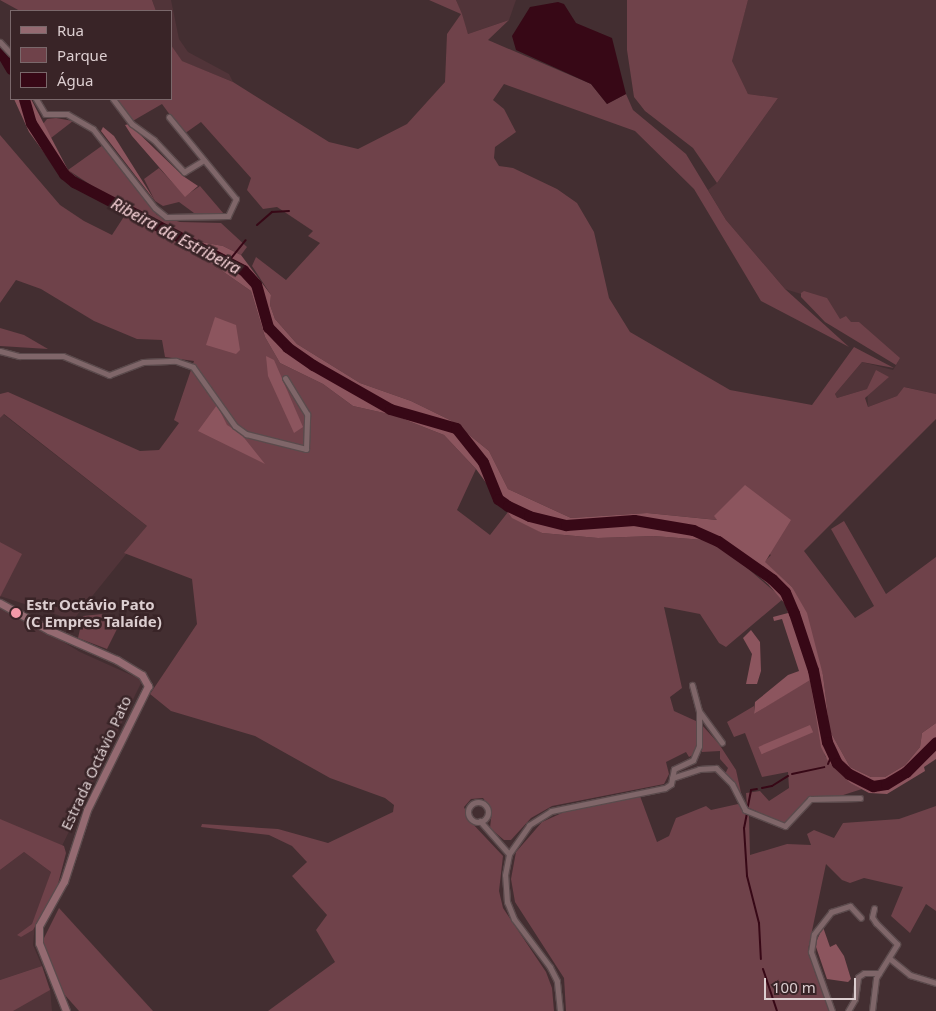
<!DOCTYPE html>
<meta charset="utf-8">
<style>
body{margin:0}
#map{position:relative;width:936px;height:1011px;overflow:hidden;background:#432e31;font-family:"Noto Sans",sans-serif}
div>[style]{position:absolute}
[style*='--x']{left:calc(var(--x)*1px);top:calc(var(--y)*1px);width:calc(var(--w)*1px);rotate:calc(var(--a)*1deg)}
.built>*{inset:0;background:#513439}
.green>*{inset:0;background:#6f424a}
.forest>*{inset:0;background:#8c555e;transform-origin:0 0}
.water>*{inset:0;background:#370816}
.stream>*{height:2px;margin:-1px;padding:0 1px;transform-origin:1px;border-radius:1px;background:#370816}
.river>*{height:11px;margin:-5.5px;padding:0 5.5px;transform-origin:5.5px;border-radius:5.5px;background:#370816}
.roads{filter:drop-shadow(1px 0 #5b4a4c) drop-shadow(-1px 0 #5b4a4c) drop-shadow(0 1px #5b4a4c) drop-shadow(0 -1px #5b4a4c)}
.street>*{height:5px;margin:-2.5px;padding:0 2.5px;transform-origin:2.5px;border-radius:2.5px;background:#7f6669}
.street>.ring{margin:-2.5px;padding:0;box-sizing:content-box;background:none;border:5px solid #7f6669;border-radius:50%}
.secondary>*{height:7px;margin:-3.5px;padding:0 3.5px;transform-origin:3.5px;border-radius:3.5px;background:#946a71}
.dots>*{width:14px;height:14px;translate:-50% -50%;box-sizing:border-box;border:2px solid #392427;border-radius:50%}
span{translate:-50% -50%;white-space:nowrap;text-align:center;line-height:1.15;-webkit-text-stroke:5px #392427;paint-order:stroke}
.poi-label{font-size:15px;color:#dcced0;font-weight:700}
.left{translate:0 -50%;text-align:left}
.street-label{font-size:15px;color:#dcced0}
.water-label{font-size:16px;color:#f7d2d7;font-style:italic}
.legend{position:absolute;left:10px;top:10px;width:162px;height:90px;box-sizing:border-box;background:#392427;border:1px solid #7a686b;margin:0;padding:6px 9px;list-style:none;font-size:15px;color:#dcced0}
.legend li{display:flex;align-items:center;gap:10px;height:25px}
.legend b{width:25px;border:1px solid #7a686b}
.scale{position:absolute;left:764px;top:978px;width:92px;height:22px;box-sizing:border-box;border:2px solid #dcced0;border-top:0;padding-left:6px;font-size:15px;line-height:18px;white-space:nowrap;color:#dcced0;-webkit-text-stroke:4px #392427;paint-order:stroke}
</style>
<div id="map">
<div class="built">
<div style="clip-path:polygon(152px 0,171px 0,179px 39px,188px 52px,229px 74px,233px 82px,181px 61px,171px 45px,171px 11px,156px 11px)"></div>
<div style="clip-path:polygon(456px 0,516px 0,509px 20px,468px 34px)"></div>
<div style="clip-path:polygon(748px 0,936px 0,936px 394px,905px 387px,897px 396px,868px 407px,867px 389px,837px 398px,835px 394px,862px 362px,893px 370px,898px 362px,801px 294px,785px 289px,726px 220px,708px 190px,717px 183px,778px 98px,748px 94px,731px 61px)"></div>
<div style="clip-path:polygon(3px 414px,148px 527px,73px 620px,0 596px,20px 554px,0 542px,0 418px)"></div>
<div style="clip-path:polygon(0 609px,27px 620px,80px 652px,140px 679px,141px 683px,60px 850px,0 820px)"></div>
<div style="clip-path:polygon(24px 852px,51px 872px,35px 923px,33px 945px,42px 966px,0 980px,0 870px)"></div>
<div style="clip-path:polygon(50px 988px,52px 1011px,8px 1011px)"></div>
</div>
<div class="green">
<div style="clip-path:polygon(0 0,152px 0,156px 11px,20px 11px)"></div>
<div style="clip-path:polygon(429px 0,456px 0,462px 14px,468px 34px,509px 20px,488px 40px,591px 84px,607px 104px,626px 94px,633px 110px,686px 154px,726px 220px,785px 289px,849px 347px,761px 301px,694px 189px,635px 131px,504px 84px,493px 100px,504px 109px,516px 132px,495px 147px,494px 158px,499px 166px,513px 168px,557px 189px,577px 203px,594px 232px,609px 298px,630px 332px,730px 390px,812px 405px,854px 347px,894px 368px,862px 362px,835px 394px,837px 398px,867px 389px,876px 370px,889px 377px,865px 398px,868px 407px,897px 396px,904px 387px,936px 394px,936px 419px,804px 551px,855px 618px,874px 606px,831px 529px,844px 521px,886px 594px,936px 557px,936px 723px,922px 733px,920px 747px,905px 765px,885px 777px,871px 777px,850px 767px,830px 731px,823px 675px,792px 587px,764px 562px,771px 555px,714px 516px,718px 520px,647px 513px,571px 518px,508px 489px,489px 451px,452px 421px,411px 401px,360px 383px,297px 344px,275px 319px,270px 305px,271px 295px,252px 266px,256px 257px,286px 280px,320px 243px,308px 236px,313px 231px,277px 207px,263px 209px,247px 190px,251px 178px,201px 122px,184px 134px,162px 104px,131px 122px,114px 99px,171px 99px,171px 45px,182px 61px,233px 82px,329px 142px,358px 149px,407px 124px,445px 82px,447px 34px,461px 14px)"></div>
<div style="clip-path:polygon(627px 0,748px 0,732px 61px,748px 94px,778px 98px,717px 183px,693px 148px,645px 111px,634px 97px,627px 50px)"></div>
<div style="clip-path:polygon(56px 118px,73px 121px,51px 138px,43px 124px,47px 119px)"></div>
<div style="clip-path:polygon(0 135px,60px 205px,84px 221px,112px 235px,125px 215px,182px 243px,251px 291px,265px 337px,280px 363px,323px 384px,353px 406px,393px 415px,444px 435px,476px 469px,457px 510px,490px 535px,508px 512px,542px 533px,598px 538px,654px 536px,716px 541px,783px 599px,726px 647px,719px 643px,700px 614px,664px 607px,682px 688px,670px 697px,674px 711px,696px 721px,697px 743px,693px 755px,689px 757px,686px 752px,666px 762px,669px 774px,664px 784px,552px 806px,531px 818px,511px 840px,504px 840px,490px 828px,492px 810px,483px 798px,471px 799px,464px 807px,470px 821px,503px 856px,499px 891px,503px 908px,546px 972px,552px 988px,554px 1011px,268px 1011px,335px 962px,316px 930px,327px 915px,292px 876px,307px 862px,292px 846px,269px 835px,201px 827px,202px 824px,278px 829px,328px 843px,393px 812px,394px 805px,385px 798px,330px 778px,255px 736px,171px 711px,150px 694px,197px 624px,192px 579px,124px 553px,147px 526px,4px 414px,0 418px,0 394px,8px 392px,140px 451px,159px 450px,179px 423px,174px 420px,194px 361px,165px 357px,162px 340px,137px 339px,94px 321px,41px 289px,16px 280px,0 303px)"></div>
<div style="clip-path:polygon(103px 145px,157px 215px,180px 222px,221px 223px,247px 247px,241px 255px,223px 246px,201px 242px,117px 202px,68px 170px)"></div>
<div style="clip-path:polygon(159px 168px,185px 196px,200px 186px,224px 214px,194px 213px,179px 202px,163px 206px,155px 201px,144px 179px)"></div>
<div style="clip-path:polygon(804px 291px,827px 298px,840px 319px,846px 316px,851px 322px,859px 322px,900px 358px,896px 365px,825px 322px,801px 297px,801px 293px)"></div>
<div style="clip-path:polygon(0 328px,24px 335px,48px 349px,0 346px)"></div>
<div style="clip-path:polygon(0 542px,22px 554px,0 597px)"></div>
<div style="clip-path:polygon(102px 614px,118px 627px,107px 649px,78px 638px,83px 616px)"></div>
<div style="clip-path:polygon(810px 679px,825px 756px,850px 783px,862px 789px,837px 797px,809px 796px,785px 824px,747px 807px,746px 793px,760px 791px,769px 801px,789px 788px,788px 772px,762px 777px,745px 733px,734px 737px,727px 722px,754px 706px,754px 714px)"></div>
<div style="clip-path:polygon(701px 724px,719px 744px,736px 770px,742px 797px,725px 774px,728px 768px,720px 759px,720px 751px,702px 752px)"></div>
<div style="clip-path:polygon(640px 796px,657px 842px,669px 836px,676px 818px,706px 806px,711px 810px,738px 804px,749px 816px,750px 855px,787px 844px,811px 845px,807px 834px,814px 830px,834px 838px,843px 823px,899px 819px,936px 806px,936px 911px,926px 904px,910px 933px,891px 916px,903px 887px,864px 878px,850px 883px,842px 880px,826px 864px,808px 950px,829px 1011px,566px 1011px,564px 978px,515px 902px,511px 879px,516px 852px,542px 822px,564px 812px)"></div>
<div style="clip-path:polygon(0 819px,64px 846px,66px 853px,57px 888px,33px 930px,21px 937px,17px 935px,32px 924px,51px 872px,24px 852px,0 870px)"></div>
<div style="clip-path:polygon(59px 908px,153px 1011px,79px 1011px,57px 986px,44px 946px,43px 940px)"></div>
<div style="clip-path:polygon(42px 966px,50px 990px,13px 1011px,0 1011px,0 980px)"></div>
</div>
<div class="forest">
<div style="clip-path:polygon(14px 99px,31px 99px,68px 170px,81px 181px,201px 242px,223px 246px,241px 255px,271px 295px,270px 305px,275px 319px,297px 344px,360px 383px,411px 401px,452px 421px,489px 451px,508px 489px,571px 518px,647px 513px,717px 520px,714px 516px,745px 485px,791px 520px,765px 562px,792px 587px,807px 613px,823px 675px,830px 731px,850px 767px,871px 777px,885px 777px,905px 765px,920px 747px,922px 733px,936px 723px,936px 759px,924px 767px,925px 771px,887px 794px,869px 793px,850px 783px,828px 761px,821px 747px,810px 680px,754px 714px,755px 702px,788px 675px,799px 671px,782px 619px,774px 621px,773px 617px,788px 613px,786px 605px,768px 584px,716px 541px,654px 536px,598px 538px,542px 533px,512px 518px,476px 469px,444px 435px,393px 415px,353px 406px,323px 384px,280px 363px,265px 337px,251px 291px,182px 243px,86px 193px,59px 173px,29px 132px)"></div>
<div style="clip-path:polygon(129px 124px,183px 176px,198px 186px,185px 197px,132px 136px,125px 125px)"></div>
<div style="clip-path:polygon(103px 127px,114px 136px,155px 201px,101px 131px)"></div>
<div style="clip-path:polygon(215px 317px,236px 325px,240px 350px,236px 354px,206px 345px)"></div>
<div style="clip-path:polygon(266px 356px,274px 360px,303px 427px,294px 433px,268px 376px)"></div>
<div style="clip-path:polygon(217px 405px,227px 425px,241px 434px,265px 464px,198px 431px)"></div>
<div style="clip-path:polygon(751px 630px,760px 642px,761px 671px,757px 684px,746px 684px,752px 654px,743px 638px)"></div>
<div style="left:810px;top:725px;width:8px;height:56px;rotate:67deg"></div>
<div style="clip-path:polygon(823px 927px,830px 947px,836px 944px,844px 956px,851px 979px,848px 982px,827px 979px,815px 944px)"></div>
</div>
<div class="water">
<div style="clip-path:polygon(558px 2px,564px 4px,576px 23px,612px 38px,626px 94px,607px 104px,591px 84px,516px 50px,512px 36px,530px 7px)"></div>
</div>
<div class="stream">
<div style="--x:257;--y:225;--w:20;--a:-41"></div>
<div style="--x:272;--y:212;--w:17;--a:-3"></div>
<div style="--x:228;--y:262;--w:28;--a:-51"></div>
<div style="--x:828;--y:764;--w:11;--a:-68"></div>
<div style="--x:792;--y:774;--w:33;--a:-12"></div>
<div style="--x:762;--y:788;--w:10;--a:-11"></div>
<div style="--x:772;--y:786;--w:19;--a:-32"></div>
<div style="--x:748;--y:806;--w:16;--a:-79"></div>
<div style="--x:751;--y:790;--w:6;--a:-9"></div>
<div style="--x:747;--y:813;--w:15;--a:101"></div>
<div style="--x:744;--y:828;--w:48;--a:86.4"></div>
<div style="--x:747;--y:876;--w:49;--a:75.7"></div>
<div style="--x:759;--y:923;--w:36;--a:87"></div>
<div style="--x:763;--y:969;--w:44;--a:71.6"></div>
</div>
<div class="river">
<div style="--x:0;--y:50;--w:22;--a:60"></div>
<div style="--x:24;--y:99;--w:25;--a:74"></div>
<div style="--x:31;--y:123;--w:61;--a:57.1"></div>
<div style="--x:64;--y:174;--w:13;--a:39"></div>
<div style="--x:74;--y:182;--w:191;--a:27.5"></div>
<div style="--x:243;--y:270;--w:19;--a:47"></div>
<div style="--x:256;--y:284;--w:45;--a:74.4"></div>
<div style="--x:268;--y:327;--w:28;--a:46"></div>
<div style="--x:287;--y:347;--w:32;--a:35"></div>
<div style="--x:313;--y:365;--w:89;--a:29.7"></div>
<div style="--x:390;--y:409;--w:69;--a:16.1"></div>
<div style="--x:456;--y:428;--w:43;--a:51.5"></div>
<div style="--x:483;--y:462;--w:40;--a:68"></div>
<div style="--x:498;--y:499;--w:12;--a:35"></div>
<div style="--x:508;--y:506;--w:23;--a:25"></div>
<div style="--x:529;--y:516;--w:38;--a:14"></div>
<div style="--x:566;--y:525;--w:68;--a:-4.2"></div>
<div style="--x:634;--y:520;--w:60;--a:9.6"></div>
<div style="--x:693;--y:530;--w:27;--a:24"></div>
<div style="--x:718;--y:541;--w:66;--a:35.1"></div>
<div style="--x:772;--y:579;--w:18;--a:45"></div>
<div style="--x:785;--y:592;--w:23;--a:67"></div>
<div style="--x:794;--y:613;--w:60;--a:71.6"></div>
<div style="--x:813;--y:670;--w:73;--a:79"></div>
<div style="--x:827;--y:742;--w:23;--a:65"></div>
<div style="--x:837;--y:763;--w:16;--a:43"></div>
<div style="--x:849;--y:774;--w:27;--a:27"></div>
<div style="--x:873;--y:786;--w:13;--a:-9"></div>
<div style="--x:886;--y:784;--w:23;--a:-31"></div>
<div style="--x:906;--y:772;--w:42;--a:-45"></div>
</div>
<div class="roads">
<div class="street">
<div style="--x:0;--y:42;--w:16;--a:47"></div>
<div style="--x:36;--y:99;--w:17;--a:59"></div>
<div style="--x:45;--y:114;--w:22;--a:0"></div>
<div style="--x:67;--y:114;--w:30;--a:30"></div>
<div style="--x:93;--y:129;--w:100;--a:51.9"></div>
<div style="--x:155;--y:208;--w:14;--a:39"></div>
<div style="--x:166;--y:217;--w:62;--a:-0.9"></div>
<div style="--x:228;--y:216;--w:19;--a:-65"></div>
<div style="--x:236;--y:199;--w:106;--a:-129.3"></div>
<div style="--x:113;--y:99;--w:31;--a:53"></div>
<div style="--x:132;--y:124;--w:27;--a:36"></div>
<div style="--x:154;--y:140;--w:44;--a:46.8"></div>
<div style="--x:184;--y:172;--w:23;--a:-31"></div>
<div style="--x:0;--y:351;--w:20;--a:15"></div>
<div style="--x:19;--y:356;--w:44;--a:0"></div>
<div style="--x:63;--y:356;--w:50;--a:22.4"></div>
<div style="--x:109;--y:375;--w:36;--a:-21"></div>
<div style="--x:143;--y:362;--w:33;--a:-2"></div>
<div style="--x:176;--y:361;--w:18;--a:19"></div>
<div style="--x:193;--y:367;--w:72;--a:54.6"></div>
<div style="--x:235;--y:426;--w:14;--a:36"></div>
<div style="--x:246;--y:434;--w:62;--a:14"></div>
<div style="--x:306;--y:449;--w:35;--a:-88"></div>
<div style="--x:307;--y:414;--w:42;--a:-121.4"></div>
<div style="--x:699;--y:711;--w:39;--a:54"></div>
<div style="--x:672;--y:778;--w:28;--a:-18"></div>
<div style="--x:699;--y:769;--w:17;--a:-3"></div>
<div style="--x:716;--y:768;--w:23;--a:45"></div>
<div style="--x:732;--y:784;--w:29;--a:63"></div>
<div style="--x:745;--y:810;--w:43;--a:21.8"></div>
<div style="--x:785;--y:826;--w:37;--a:-47"></div>
<div style="--x:810;--y:799;--w:50;--a:-1.1"></div>
<div class="ring" style="left:468px;top:802px;width:15px;height:15px"></div>
<div style="--x:480;--y:821;--w:44;--a:48.7"></div>
<div style="--x:889;--y:958;--w:27;--a:39"></div>
<div style="--x:910;--y:975;--w:27;--a:17"></div>
<div style="--x:560;--y:1011;--w:30;--a:-96"></div>
<div style="--x:557;--y:981;--w:16;--a:-117"></div>
<div style="--x:550;--y:967;--w:60;--a:-126.9"></div>
<div style="--x:514;--y:919;--w:18;--a:-112"></div>
<div style="--x:507;--y:902;--w:27;--a:-94"></div>
<div style="--x:505;--y:875;--w:21;--a:-79"></div>
<div style="--x:509;--y:854;--w:35;--a:-55"></div>
<div style="--x:529;--y:825;--w:26;--a:-32"></div>
<div style="--x:551;--y:811;--w:116;--a:-11.4"></div>
<div style="--x:665;--y:788;--w:7;--a:-34"></div>
<div style="--x:671;--y:784;--w:15;--a:-79"></div>
<div style="--x:674;--y:769;--w:21;--a:-25"></div>
<div style="--x:693;--y:760;--w:15;--a:-67"></div>
<div style="--x:699;--y:746;--w:35;--a:-90"></div>
<div style="--x:699;--y:711;--w:27;--a:-105"></div>
<div style="--x:832;--y:1011;--w:63;--a:-109.6"></div>
<div style="--x:811;--y:952;--w:18;--a:-81"></div>
<div style="--x:814;--y:934;--w:28;--a:-52"></div>
<div style="--x:831;--y:912;--w:20;--a:-18"></div>
<div style="--x:850;--y:906;--w:16;--a:47"></div>
<div style="--x:848;--y:1011;--w:14;--a:-60"></div>
<div style="--x:855;--y:999;--w:22;--a:-82"></div>
<div style="--x:858;--y:977;--w:7;--a:-34"></div>
<div style="--x:864;--y:973;--w:15;--a:0"></div>
<div style="--x:872;--y:1011;--w:33;--a:-83"></div>
<div style="--x:876;--y:978;--w:40;--a:-58"></div>
<div style="--x:897;--y:944;--w:30;--a:-135"></div>
<div style="--x:876;--y:923;--w:7;--a:-124"></div>
<div style="--x:872;--y:917;--w:9;--a:-77"></div>
</div>
<div class="secondary">
<div style="--x:0;--y:603;--w:56;--a:28.9"></div>
<div style="--x:49;--y:630;--w:74;--a:23.8"></div>
<div style="--x:117;--y:660;--w:29;--a:31"></div>
<div style="--x:142;--y:675;--w:13;--a:61"></div>
<div style="--x:148;--y:686;--w:138;--a:116.2"></div>
<div style="--x:87;--y:810;--w:75;--a:107.9"></div>
<div style="--x:64;--y:881;--w:51;--a:119.1"></div>
<div style="--x:39;--y:926;--w:17;--a:90"></div>
<div style="--x:39;--y:943;--w:73;--a:68.3"></div>
</div>
</div>
<div class="dots">
<div style="left:16px;top:613px;background:#f39aa9"></div>
</div>
<div class="poi-label">
<span class="left" style="left:26px;top:613px">Estr Octávio Pato<br>(C Empres Talaíde)</span>
</div>
<div class="street-label">
<span style="left:96px;top:763px;rotate:-65deg">Estrada Octávio Pato</span>
</div>
<div class="water-label">
<span style="left:176px;top:236px;rotate:28deg">Ribeira da Estribeira</span>
</div>
<ul class="legend">
<li><b style="height:6px;background:#946a71"></b>Rua</li>
<li><b style="height:14px;background:#6f424a"></b>Parque</li>
<li><b style="height:14px;background:#370816"></b>Água</li>
</ul>
<div class="scale">100 m</div>
</div>
